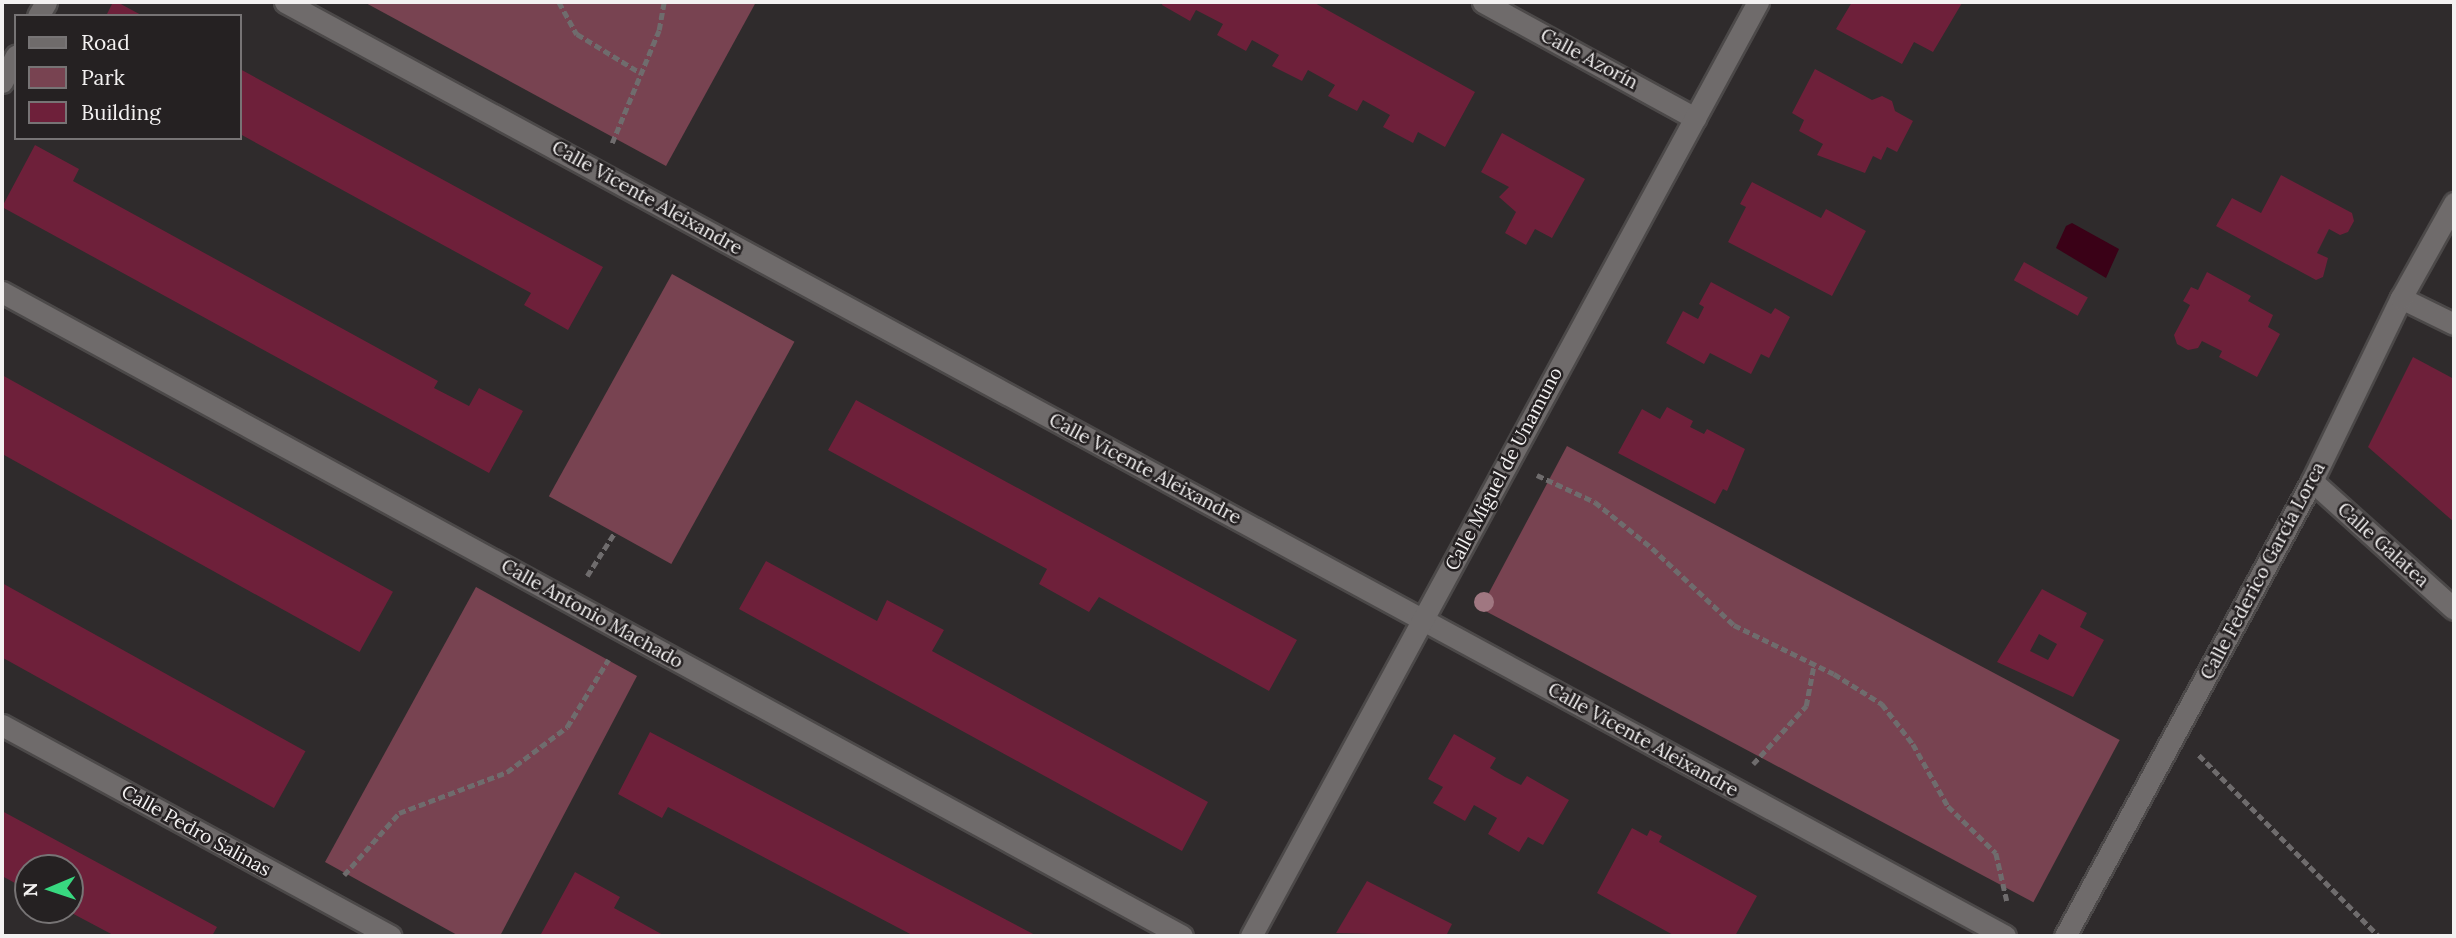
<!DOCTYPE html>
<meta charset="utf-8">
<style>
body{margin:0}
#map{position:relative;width:2456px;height:938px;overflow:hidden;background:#2f2b2c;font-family:Lora,serif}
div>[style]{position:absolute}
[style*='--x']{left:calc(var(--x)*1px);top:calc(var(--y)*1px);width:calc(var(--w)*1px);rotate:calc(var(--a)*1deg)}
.green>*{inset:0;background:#784351;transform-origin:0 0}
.water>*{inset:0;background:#3a0117}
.building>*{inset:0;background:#6e203a;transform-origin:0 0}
.path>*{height:4.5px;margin-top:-2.25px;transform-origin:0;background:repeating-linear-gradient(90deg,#6f6c6d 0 7px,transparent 0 10.5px)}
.roads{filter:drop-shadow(2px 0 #4c4949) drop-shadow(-2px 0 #4c4949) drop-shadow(0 2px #4c4949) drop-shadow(0 -2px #4c4949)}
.street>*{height:21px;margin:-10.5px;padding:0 10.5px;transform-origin:10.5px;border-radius:10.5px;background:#6f6b6b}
.trees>*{width:20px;height:20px;margin:-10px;border-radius:50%;background:#a07781}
span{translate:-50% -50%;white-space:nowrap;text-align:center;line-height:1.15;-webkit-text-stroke:5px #252122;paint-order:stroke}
.street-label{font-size:19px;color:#f3f1f1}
.frame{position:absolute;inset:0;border:4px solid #f3f1f1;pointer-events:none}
.legend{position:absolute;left:14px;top:14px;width:228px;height:126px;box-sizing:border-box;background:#252122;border:2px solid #777475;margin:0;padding:9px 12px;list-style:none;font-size:21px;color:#f3f1f1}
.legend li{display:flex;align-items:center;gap:14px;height:35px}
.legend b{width:35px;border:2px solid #777475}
.north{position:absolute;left:14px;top:854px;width:70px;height:70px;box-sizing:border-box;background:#252122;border:2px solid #777475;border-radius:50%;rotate:268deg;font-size:19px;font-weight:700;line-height:28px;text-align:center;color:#f3f1f1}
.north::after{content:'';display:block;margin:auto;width:24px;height:32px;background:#38d880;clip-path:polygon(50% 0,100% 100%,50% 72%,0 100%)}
</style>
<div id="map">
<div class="green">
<div style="clip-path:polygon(364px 2px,756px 2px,666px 166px)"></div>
<div style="left:672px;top:274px;width:140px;height:254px;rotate:29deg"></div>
<div style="left:1567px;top:446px;width:626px;height:184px;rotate:28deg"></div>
<div style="clip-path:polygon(476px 587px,637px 676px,500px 936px,459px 936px,325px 862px)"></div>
</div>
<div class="water">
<div style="clip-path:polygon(2072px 223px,2119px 249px,2106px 278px,2056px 248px,2066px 226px)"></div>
</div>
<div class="building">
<div style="clip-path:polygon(113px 2px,117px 2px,143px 16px,106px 16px)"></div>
<div style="clip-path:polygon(1163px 2px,1313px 2px,1475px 92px,1445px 147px,1418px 132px,1413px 143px,1383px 127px,1390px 115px,1363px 100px,1357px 111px,1328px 96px,1335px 85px,1308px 70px,1302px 81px,1272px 66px,1279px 55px,1252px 40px,1246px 51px,1217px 35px,1223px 24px,1196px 10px,1190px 21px,1162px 5px)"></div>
<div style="clip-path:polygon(1852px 2px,1872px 4px,1962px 3px,1933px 52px,1914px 42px,1902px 64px,1836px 29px)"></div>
<div style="clip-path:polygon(240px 69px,603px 267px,568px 330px,524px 305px,531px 293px,240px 134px)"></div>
<div style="clip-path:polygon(1815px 69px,1872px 100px,1882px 96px,1892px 101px,1895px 111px,1913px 121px,1897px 152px,1887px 147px,1881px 160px,1873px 156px,1865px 173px,1817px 155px,1823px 144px,1799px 131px,1804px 120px,1792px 113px)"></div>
<div style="clip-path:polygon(1502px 133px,1585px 179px,1552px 238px,1535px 229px,1526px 245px,1505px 233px,1516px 212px,1499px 197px,1509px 187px,1481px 172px)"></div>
<div style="clip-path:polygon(35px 145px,79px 169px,73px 181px,438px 381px,434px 388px,469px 406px,479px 388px,523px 411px,489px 473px,2px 207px)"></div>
<div style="clip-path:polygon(2281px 175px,2352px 213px,2354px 221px,2348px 232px,2340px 235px,2329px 229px,2317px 253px,2328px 258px,2323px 277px,2316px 280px,2216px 226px,2232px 198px,2261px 213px)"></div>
<div style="clip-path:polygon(1752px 182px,1821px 218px,1826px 209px,1866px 231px,1832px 296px,1728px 242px,1746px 207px,1740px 204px)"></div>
<div style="left:2024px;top:262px;width:73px;height:21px;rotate:29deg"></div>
<div style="clip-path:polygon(2207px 272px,2251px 296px,2248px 301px,2273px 315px,2268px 327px,2280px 334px,2257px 377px,2219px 357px,2222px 351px,2202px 341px,2198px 348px,2188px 350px,2177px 344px,2174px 335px,2190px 305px,2183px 301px,2191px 287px,2198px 290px)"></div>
<div style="clip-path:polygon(1711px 282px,1771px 314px,1775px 308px,1790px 317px,1769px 358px,1761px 354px,1751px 374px,1710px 353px,1704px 364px,1666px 343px,1683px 311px,1698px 319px,1704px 307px,1699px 304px)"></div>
<div style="clip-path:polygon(2413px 357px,2454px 379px,2454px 522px,2368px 447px)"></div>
<div style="left:2px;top:375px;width:447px;height:69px;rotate:29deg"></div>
<div style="clip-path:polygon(856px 400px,1297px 640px,1269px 691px,1099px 597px,1089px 612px,1039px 584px,1047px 569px,828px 450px)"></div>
<div style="clip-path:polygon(1667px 407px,1693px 421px,1690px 427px,1704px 434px,1707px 429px,1745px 449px,1727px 491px,1723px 489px,1715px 504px,1618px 453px,1642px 409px,1660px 419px)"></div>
<div style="clip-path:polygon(766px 561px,877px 621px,887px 600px,944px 630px,932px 651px,1208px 802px,1182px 851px,739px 609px)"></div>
<div style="left:2px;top:583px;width:347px;height:65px;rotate:29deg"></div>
<div style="clip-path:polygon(evenodd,2042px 589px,2087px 613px,2080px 627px,2104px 640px,2073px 697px,1997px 662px,2042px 589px,2039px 634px,2057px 644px,2048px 660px,2030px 651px,2039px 634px)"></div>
<div style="clip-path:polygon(650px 732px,730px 774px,1037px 936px,914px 936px,668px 807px,662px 818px,618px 794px)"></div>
<div style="clip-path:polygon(1454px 734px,1496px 758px,1490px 768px,1505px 777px,1521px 785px,1527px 776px,1569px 800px,1543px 845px,1528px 837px,1519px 852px,1488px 834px,1497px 818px,1474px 805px,1465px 821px,1433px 803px,1443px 787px,1428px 779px)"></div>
<div style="clip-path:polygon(2px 811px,217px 927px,212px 936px,115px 936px,66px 910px,70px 910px,70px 868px,28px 868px,28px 890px,2px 876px)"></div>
<div style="clip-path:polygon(1632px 828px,1647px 836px,1650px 830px,1662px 836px,1659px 842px,1757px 896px,1735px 936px,1675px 936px,1597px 893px)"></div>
<div style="clip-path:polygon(575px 872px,620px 897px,614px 908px,665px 936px,541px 934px)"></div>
<div style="clip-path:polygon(1367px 881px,1452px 924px,1446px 936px,1336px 933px)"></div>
</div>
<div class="path">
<div style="--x:559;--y:2;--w:37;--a:61"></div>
<div style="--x:577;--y:34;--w:75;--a:31.4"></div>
<div style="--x:612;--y:143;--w:122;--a:-67.4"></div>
<div style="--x:659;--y:30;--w:28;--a:-80"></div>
<div style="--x:1537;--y:475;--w:64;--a:25"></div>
<div style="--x:1595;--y:502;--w:73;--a:38.9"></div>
<div style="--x:1652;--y:548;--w:112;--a:43.2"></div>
<div style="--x:1734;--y:625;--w:111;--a:26.1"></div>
<div style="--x:1834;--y:674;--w:57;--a:32"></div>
<div style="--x:1882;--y:704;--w:51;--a:52.2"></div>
<div style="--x:1913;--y:744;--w:71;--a:60.6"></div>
<div style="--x:1948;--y:806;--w:67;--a:44.4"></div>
<div style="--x:1996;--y:853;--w:49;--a:77.1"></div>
<div style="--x:587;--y:576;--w:52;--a:-57.5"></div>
<div style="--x:2199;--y:755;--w:255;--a:45.2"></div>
<div style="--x:1753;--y:764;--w:79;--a:-47.6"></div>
<div style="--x:1806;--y:706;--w:43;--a:-79.2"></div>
<div style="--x:344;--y:875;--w:83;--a:-48.4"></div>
<div style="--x:399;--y:813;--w:116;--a:-20.8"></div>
<div style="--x:507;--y:772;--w:75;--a:-36.9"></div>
<div style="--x:567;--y:727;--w:79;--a:-58.5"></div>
</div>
<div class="roads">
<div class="street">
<div style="--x:285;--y:2;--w:1957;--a:28.5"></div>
<div style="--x:1483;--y:2;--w:242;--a:28.7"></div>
<div style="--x:38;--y:16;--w:16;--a:-60"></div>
<div style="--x:2;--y:82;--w:30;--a:-62"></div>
<div style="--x:2;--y:292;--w:1344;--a:28.62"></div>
<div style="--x:2401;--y:298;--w:59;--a:26.1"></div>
<div style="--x:2312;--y:481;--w:191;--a:42"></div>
<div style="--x:2;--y:725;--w:442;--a:28.5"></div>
<div style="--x:1251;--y:936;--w:1063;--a:-61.51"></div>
<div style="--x:2065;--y:936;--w:518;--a:-61.5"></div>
<div style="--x:2312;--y:481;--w:203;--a:-64.1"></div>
<div style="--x:2401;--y:298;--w:109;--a:-60.8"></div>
</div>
</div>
<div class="trees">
<div style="left:1484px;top:602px"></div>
</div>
<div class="street-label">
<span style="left:1589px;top:59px;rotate:28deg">Calle Azorín</span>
<span style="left:647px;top:198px;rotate:29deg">Calle Vicente Aleixandre</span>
<span style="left:1145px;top:469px;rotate:28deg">Calle Vicente Aleixandre</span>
<span style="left:1504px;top:469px;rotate:-62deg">Calle Miguel de Unamuno</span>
<span style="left:2383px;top:545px;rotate:42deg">Calle Galatea</span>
<span style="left:2263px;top:571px;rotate:-62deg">Calle Federico García Lorca</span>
<span style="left:592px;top:614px;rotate:29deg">Calle Antonio Machado</span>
<span style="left:1643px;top:740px;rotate:29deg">Calle Vicente Aleixandre</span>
<span style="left:196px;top:831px;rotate:29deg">Calle Pedro Salinas</span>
</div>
<div class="frame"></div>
<ul class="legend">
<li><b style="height:9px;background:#6f6b6b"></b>Road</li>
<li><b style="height:19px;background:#784351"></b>Park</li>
<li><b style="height:19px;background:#6e203a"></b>Building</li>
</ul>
<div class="north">N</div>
</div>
